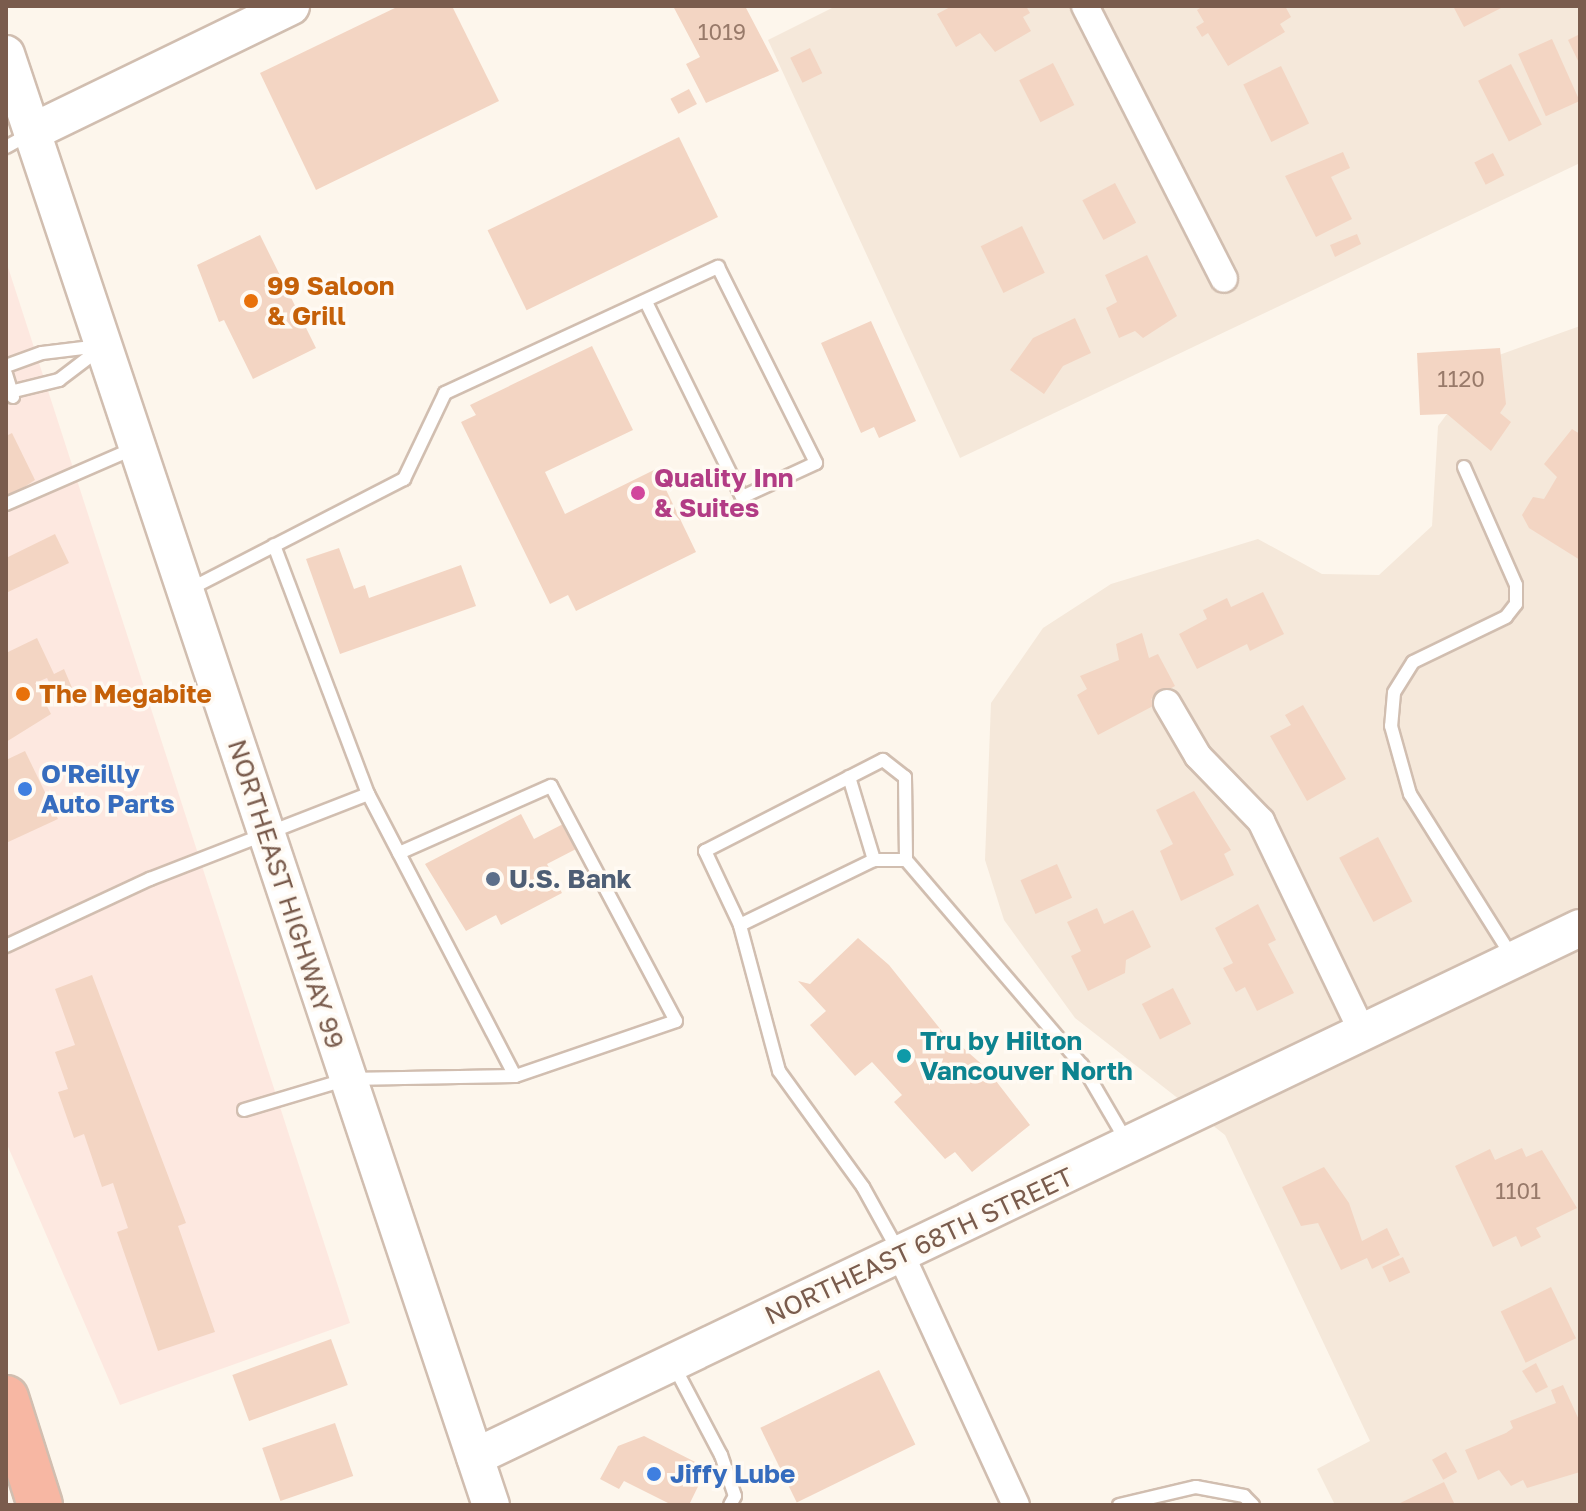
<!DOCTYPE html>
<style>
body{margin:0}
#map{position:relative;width:1586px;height:1511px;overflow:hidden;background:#fdf6ec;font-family:"Golos Text",sans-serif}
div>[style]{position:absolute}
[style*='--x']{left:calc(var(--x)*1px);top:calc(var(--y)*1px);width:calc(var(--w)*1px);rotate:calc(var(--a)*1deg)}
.residential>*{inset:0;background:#f5e8da}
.commercial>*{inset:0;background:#fde8e0}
.building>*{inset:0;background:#f3d5c3;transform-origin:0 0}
.roads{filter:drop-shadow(2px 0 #d1beb0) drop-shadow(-2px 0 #d1beb0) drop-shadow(0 2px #d1beb0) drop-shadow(0 -2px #d1beb0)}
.lane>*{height:12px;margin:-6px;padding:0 6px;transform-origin:6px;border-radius:6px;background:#fff}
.street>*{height:26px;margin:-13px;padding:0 13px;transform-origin:13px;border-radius:13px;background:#fff}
.secondary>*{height:36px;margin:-18px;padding:0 18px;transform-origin:18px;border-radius:18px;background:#fff}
.highway>*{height:44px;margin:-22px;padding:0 22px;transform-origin:22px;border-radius:22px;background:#f7b7a3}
.dots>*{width:22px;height:22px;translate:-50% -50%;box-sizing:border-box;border:4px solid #fffaf3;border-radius:50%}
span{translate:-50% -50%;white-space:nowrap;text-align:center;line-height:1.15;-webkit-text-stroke:7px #fffaf3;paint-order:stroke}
.number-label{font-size:22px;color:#987a6a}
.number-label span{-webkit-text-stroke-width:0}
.food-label{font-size:26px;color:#c56008;font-weight:700}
.left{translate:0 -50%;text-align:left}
.hotel-label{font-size:26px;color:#b23c85;font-weight:700}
.shop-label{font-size:26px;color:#366cbe;font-weight:700}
.service-label{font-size:26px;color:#4e5e75;font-weight:700}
.street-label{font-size:26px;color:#7a5c4d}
.culture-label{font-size:26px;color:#0d838f;font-weight:700}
.frame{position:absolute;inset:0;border:8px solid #7a5c4d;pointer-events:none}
</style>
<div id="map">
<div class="residential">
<div style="clip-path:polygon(836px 6px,1580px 6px,1580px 163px,960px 458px,768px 40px)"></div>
<div style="clip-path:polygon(1580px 326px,1580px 1505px,1335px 1505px,1317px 1469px,1370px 1441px,1225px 1135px,1075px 1018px,1004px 920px,985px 860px,991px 703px,1043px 628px,1111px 584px,1258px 539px,1322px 574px,1379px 575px,1432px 526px,1438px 426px,1488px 359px)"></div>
</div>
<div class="commercial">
<div style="clip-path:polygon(6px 261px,350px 1323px,120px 1405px,6px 1142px)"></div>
</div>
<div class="building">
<div style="clip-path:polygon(399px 6px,452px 6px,499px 101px,316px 190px,260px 73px)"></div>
<div style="clip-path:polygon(673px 6px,745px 6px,779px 71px,706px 103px,686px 64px,700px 57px)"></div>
<div style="clip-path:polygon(952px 6px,1026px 6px,1030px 13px,1023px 17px,1031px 31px,995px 52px,980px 33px,956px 47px,937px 14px)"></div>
<div style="clip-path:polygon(1203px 6px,1285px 6px,1291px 17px,1280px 24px,1285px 32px,1228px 66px,1208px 33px,1202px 37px,1196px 27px,1204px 22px,1197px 10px)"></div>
<div style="clip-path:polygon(1453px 6px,1505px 6px,1464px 27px)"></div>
<div style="clip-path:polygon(1580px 34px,1580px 65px,1568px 40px)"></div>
<div style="left:1552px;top:39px;width:68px;height:37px;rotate:66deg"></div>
<div style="left:810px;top:48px;width:28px;height:22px;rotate:64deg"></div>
<div style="left:1053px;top:63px;width:47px;height:38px;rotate:63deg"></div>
<div style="left:1511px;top:64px;width:68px;height:37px;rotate:63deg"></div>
<div style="left:1281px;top:66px;width:64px;height:42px;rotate:64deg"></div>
<div style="left:689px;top:89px;width:17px;height:21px;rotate:62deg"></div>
<div style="left:679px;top:137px;width:89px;height:213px;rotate:64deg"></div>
<div style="clip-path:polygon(1343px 152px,1350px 168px,1331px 177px,1352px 219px,1316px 237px,1285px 176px)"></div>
<div style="left:1493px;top:153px;width:25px;height:21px;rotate:63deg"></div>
<div style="left:1115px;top:183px;width:45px;height:37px;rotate:62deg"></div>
<div style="left:1022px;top:226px;width:52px;height:46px;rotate:64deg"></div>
<div style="clip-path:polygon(1357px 234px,1361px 244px,1335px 257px,1330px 245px)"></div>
<div style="clip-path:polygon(260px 235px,316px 348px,253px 379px,224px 320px,219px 322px,197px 265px)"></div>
<div style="clip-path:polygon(1147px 255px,1177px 316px,1143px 338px,1135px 331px,1119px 338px,1106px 308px,1117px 302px,1105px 275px)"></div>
<div style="clip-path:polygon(1075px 318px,1091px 353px,1063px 366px,1044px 394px,1010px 370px,1033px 338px)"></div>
<div style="clip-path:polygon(871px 321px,916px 421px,879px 438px,874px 427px,861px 433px,821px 343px)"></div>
<div style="clip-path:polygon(592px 346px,633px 430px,545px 472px,565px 514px,656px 469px,696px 552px,576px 611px,568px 595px,550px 604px,461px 422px,476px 415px,470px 405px)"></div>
<div style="clip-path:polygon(1500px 348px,1506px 404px,1500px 413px,1511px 422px,1491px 451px,1447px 414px,1420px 415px,1417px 353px)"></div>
<div style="clip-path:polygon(1572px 429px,1580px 434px,1580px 560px,1529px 528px,1522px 515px,1533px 497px,1544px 499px,1557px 477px,1544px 464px)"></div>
<div style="clip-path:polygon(12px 433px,35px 480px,6px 499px,6px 436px)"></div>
<div style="clip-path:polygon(55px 534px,69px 563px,6px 593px,6px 558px)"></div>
<div style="clip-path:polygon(339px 548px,354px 589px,365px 585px,369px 598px,461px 565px,476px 606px,340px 654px,306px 559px)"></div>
<div style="clip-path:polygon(1263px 592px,1284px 634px,1250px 651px,1247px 644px,1197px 669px,1179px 634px,1207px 619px,1203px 610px,1227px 598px,1231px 607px)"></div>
<div style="clip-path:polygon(1142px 633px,1149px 658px,1158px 654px,1175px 686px,1151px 699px,1155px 705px,1098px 735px,1077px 695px,1087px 689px,1080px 676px,1119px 660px,1116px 644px)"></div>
<div style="clip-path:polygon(37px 638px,54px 674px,64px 669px,73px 690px,56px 697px,47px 678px,35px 683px,51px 714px,6px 742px,6px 653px)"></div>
<div style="clip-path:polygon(1303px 705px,1346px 779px,1307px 801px,1270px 736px,1291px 725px,1285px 715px)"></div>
<div style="clip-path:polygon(25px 751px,58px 819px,6px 843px,6px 760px)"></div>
<div style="clip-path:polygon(1194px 791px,1231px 850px,1224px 854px,1234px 875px,1181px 901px,1160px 851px,1173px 844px,1156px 810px)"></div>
<div style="clip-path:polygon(521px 814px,534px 839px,565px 823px,578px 848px,547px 864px,562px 893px,501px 925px,496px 915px,466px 931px,425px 864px)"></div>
<div style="left:1378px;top:837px;width:73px;height:44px;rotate:62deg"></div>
<div style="left:1057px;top:864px;width:37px;height:40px;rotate:66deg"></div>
<div style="clip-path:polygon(1258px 904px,1276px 940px,1268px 944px,1294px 993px,1257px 1011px,1245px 987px,1236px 992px,1223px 968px,1233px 963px,1215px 928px)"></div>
<div style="clip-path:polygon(1097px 908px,1104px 924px,1133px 910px,1151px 947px,1126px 960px,1125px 973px,1088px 991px,1071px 956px,1081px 951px,1067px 922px)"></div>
<div style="clip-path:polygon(858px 938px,889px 965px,957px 1050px,961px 1046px,986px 1068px,1030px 1125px,972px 1172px,955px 1152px,945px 1159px,894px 1102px,902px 1095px,872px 1062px,855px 1076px,810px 1025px,826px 1011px,798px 981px,810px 984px)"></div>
<div style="clip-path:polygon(92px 975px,186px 1223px,178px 1226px,215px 1332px,158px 1351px,117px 1232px,128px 1228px,113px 1183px,102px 1187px,84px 1134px,74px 1138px,58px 1092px,68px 1089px,55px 1052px,75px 1045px,55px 989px)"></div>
<div style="left:1173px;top:988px;width:40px;height:35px;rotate:63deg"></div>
<div style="clip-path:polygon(1522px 1148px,1526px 1157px,1542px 1150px,1577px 1208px,1536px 1228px,1541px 1237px,1521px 1247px,1516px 1236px,1493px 1247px,1455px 1166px,1490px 1149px,1495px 1160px)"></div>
<div style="clip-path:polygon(1324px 1167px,1349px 1203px,1362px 1241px,1387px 1228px,1400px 1255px,1372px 1269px,1367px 1258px,1341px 1270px,1318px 1223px,1301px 1226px,1282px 1187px)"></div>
<div style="left:1403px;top:1257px;width:17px;height:23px;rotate:65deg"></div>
<div style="left:1551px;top:1287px;width:57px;height:56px;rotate:64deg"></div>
<div style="left:331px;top:1339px;width:49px;height:105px;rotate:70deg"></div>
<div style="clip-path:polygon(1536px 1363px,1548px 1387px,1536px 1393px,1522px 1371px)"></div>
<div style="left:879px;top:1370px;width:83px;height:132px;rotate:64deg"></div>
<div style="clip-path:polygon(1563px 1385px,1580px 1422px,1580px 1472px,1527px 1488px,1523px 1480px,1511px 1486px,1499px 1470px,1478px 1480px,1465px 1450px,1506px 1433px,1513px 1428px,1510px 1421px,1556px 1403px,1551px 1390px)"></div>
<div style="left:335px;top:1423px;width:56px;height:77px;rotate:71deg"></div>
<div style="clip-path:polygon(644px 1436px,707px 1468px,689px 1505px,672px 1505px,624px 1481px,619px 1489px,600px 1479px,618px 1446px)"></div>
<div style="left:1446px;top:1452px;width:23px;height:16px;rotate:61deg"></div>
<div style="clip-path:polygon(1444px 1482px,1455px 1505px,1396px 1505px)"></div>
</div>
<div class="roads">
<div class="lane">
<div style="--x:6;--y:147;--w:25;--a:-29"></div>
<div style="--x:6;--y:366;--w:38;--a:-20"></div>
<div style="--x:42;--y:353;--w:58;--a:-6.9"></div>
<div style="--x:6;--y:374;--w:24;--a:73"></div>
<div style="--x:6;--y:393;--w:55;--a:-13.8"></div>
<div style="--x:59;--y:380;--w:53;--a:-37.3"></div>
<div style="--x:1464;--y:467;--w:129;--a:66.2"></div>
<div style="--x:1516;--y:585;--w:19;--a:90"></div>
<div style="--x:1516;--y:604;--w:16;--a:128"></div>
<div style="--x:1506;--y:617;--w:103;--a:154.2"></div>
<div style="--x:1413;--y:662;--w:36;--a:122"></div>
<div style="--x:1394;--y:693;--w:33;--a:95"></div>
<div style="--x:1391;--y:726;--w:71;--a:74.4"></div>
<div style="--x:1410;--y:794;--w:194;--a:57.9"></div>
<div style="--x:6;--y:504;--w:141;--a:-23.5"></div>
<div style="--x:188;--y:590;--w:243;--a:-27.2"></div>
<div style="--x:404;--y:479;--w:95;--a:-64.5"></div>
<div style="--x:445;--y:393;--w:301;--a:-24.8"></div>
<div style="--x:718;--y:267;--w:219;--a:63.4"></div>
<div style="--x:816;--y:463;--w:81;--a:155.3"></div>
<div style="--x:742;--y:497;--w:217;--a:-116.2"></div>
<div style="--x:849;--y:777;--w:87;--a:73.2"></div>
<div style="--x:399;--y:853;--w:166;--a:-23.8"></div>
<div style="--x:551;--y:786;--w:266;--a:62"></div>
<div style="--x:676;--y:1021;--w:170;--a:161.1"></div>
<div style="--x:740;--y:925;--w:82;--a:-115.3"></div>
<div style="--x:705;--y:851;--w:200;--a:-27.1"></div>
<div style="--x:883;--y:760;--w:28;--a:38"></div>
<div style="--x:905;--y:777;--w:83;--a:89.3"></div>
<div style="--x:6;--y:946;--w:159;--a:-25"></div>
<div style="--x:150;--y:879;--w:234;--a:-21.3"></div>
<div style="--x:368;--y:794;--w:266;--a:-110.7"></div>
<div style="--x:244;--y:1110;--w:109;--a:-16.6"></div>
<div style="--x:348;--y:1079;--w:167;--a:-1"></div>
<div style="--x:515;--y:1076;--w:318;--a:-117.5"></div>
<div style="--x:899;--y:1252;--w:74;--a:-119"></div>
<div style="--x:863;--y:1187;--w:143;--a:-125.9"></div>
<div style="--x:779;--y:1071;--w:151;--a:-105"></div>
<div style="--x:740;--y:925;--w:149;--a:-25.9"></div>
<div style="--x:874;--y:860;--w:32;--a:0"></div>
<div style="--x:906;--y:860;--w:270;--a:49.4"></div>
<div style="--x:1082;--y:1065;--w:89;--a:59.7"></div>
<div style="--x:674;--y:1366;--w:101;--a:62.2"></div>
<div style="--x:721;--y:1455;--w:43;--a:71.1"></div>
<div style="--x:735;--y:1496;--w:10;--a:119"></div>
<div style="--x:1119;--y:1505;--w:79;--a:-13.2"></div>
<div style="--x:1196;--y:1487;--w:49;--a:10.6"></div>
<div style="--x:1244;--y:1496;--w:13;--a:45"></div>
</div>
<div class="street">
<div style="--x:1085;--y:6;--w:306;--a:63"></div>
<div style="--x:1167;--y:703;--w:61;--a:59.7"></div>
<div style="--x:1198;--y:756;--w:91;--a:45.9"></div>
<div style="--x:1261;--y:821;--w:237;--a:64.3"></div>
<div style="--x:901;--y:1255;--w:275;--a:65.3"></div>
</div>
<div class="secondary">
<div style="--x:6;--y:54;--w:1530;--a:71.52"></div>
<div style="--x:32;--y:132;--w:288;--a:-25.9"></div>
<div style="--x:475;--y:1457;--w:1225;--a:-25.58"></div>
</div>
<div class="highway">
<div style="--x:6;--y:1398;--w:112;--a:72.4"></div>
</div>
</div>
<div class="dots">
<div style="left:251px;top:301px;background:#e8710a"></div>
<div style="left:638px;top:493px;background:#d1479c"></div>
<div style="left:23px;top:694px;background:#e8710a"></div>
<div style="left:25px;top:789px;background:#3f7fe0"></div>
<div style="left:493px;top:879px;background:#5c6f8a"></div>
<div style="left:904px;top:1056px;background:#0f9aa8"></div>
<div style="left:654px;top:1474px;background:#3f7fe0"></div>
</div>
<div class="number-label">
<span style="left:722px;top:32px">1019</span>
<span style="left:1461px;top:379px">1120</span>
<span style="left:1518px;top:1191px">1101</span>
</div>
<div class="food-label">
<span class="left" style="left:267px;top:301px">99 Saloon<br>&amp; Grill</span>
<span class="left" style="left:39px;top:694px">The Megabite</span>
</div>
<div class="hotel-label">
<span class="left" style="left:654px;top:493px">Quality Inn<br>&amp; Suites</span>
</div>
<div class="shop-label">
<span class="left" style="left:41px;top:789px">O'Reilly<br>Auto Parts</span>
<span class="left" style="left:670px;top:1474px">Jiffy Lube</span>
</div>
<div class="service-label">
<span class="left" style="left:509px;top:879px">U.S. Bank</span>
</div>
<div class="street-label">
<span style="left:286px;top:894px;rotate:72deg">NORTHEAST HIGHWAY 99</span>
<span style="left:919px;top:1246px;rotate:-25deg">NORTHEAST 68TH STREET</span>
</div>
<div class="culture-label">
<span class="left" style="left:920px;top:1056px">Tru by Hilton<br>Vancouver North</span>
</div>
<div class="frame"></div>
</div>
